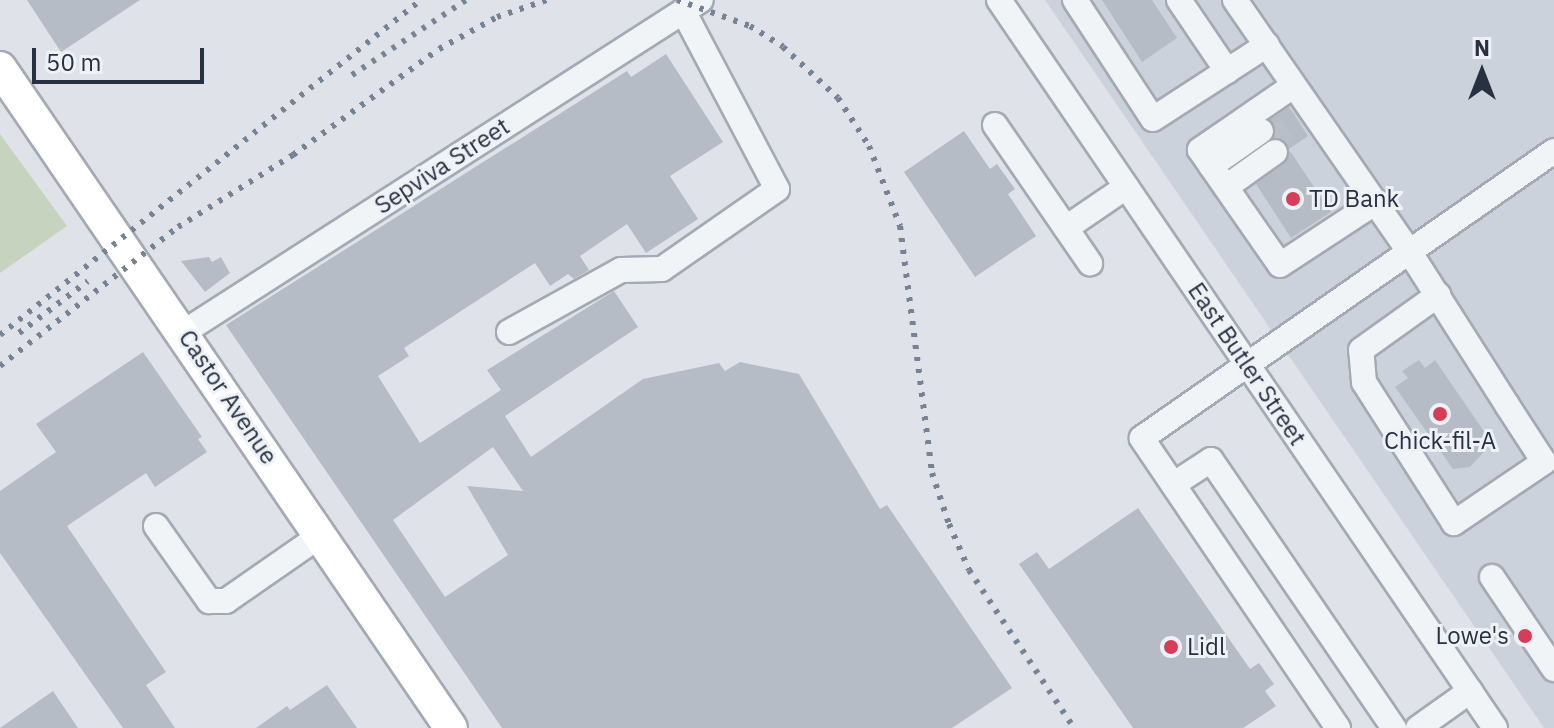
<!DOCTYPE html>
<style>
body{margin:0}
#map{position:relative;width:1554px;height:728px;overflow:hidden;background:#dfe3e9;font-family:"IBM Plex Sans",sans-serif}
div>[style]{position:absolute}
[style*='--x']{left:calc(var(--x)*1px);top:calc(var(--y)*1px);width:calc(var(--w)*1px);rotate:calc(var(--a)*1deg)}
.built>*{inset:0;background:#ccd2db}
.green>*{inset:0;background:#c5d3bf}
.building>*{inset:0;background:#b5bcc6}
.minor-tunnel>*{height:24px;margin-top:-12px;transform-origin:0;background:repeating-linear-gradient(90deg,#babfc7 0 24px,transparent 0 36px)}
.roads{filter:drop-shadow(2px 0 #a4aab3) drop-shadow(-2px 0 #a4aab3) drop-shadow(0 2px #a4aab3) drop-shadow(0 -2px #a4aab3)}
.minor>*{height:24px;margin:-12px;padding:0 12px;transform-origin:12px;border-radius:12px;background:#f1f4f7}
.major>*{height:32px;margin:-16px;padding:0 16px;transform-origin:16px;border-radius:16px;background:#fff}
.rail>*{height:6px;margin-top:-3px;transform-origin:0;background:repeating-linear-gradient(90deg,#778393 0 4px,transparent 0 12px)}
.dots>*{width:22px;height:22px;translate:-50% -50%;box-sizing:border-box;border:4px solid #eef2f6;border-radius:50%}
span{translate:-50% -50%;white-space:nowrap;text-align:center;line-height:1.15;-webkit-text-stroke:6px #eef2f6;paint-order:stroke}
.street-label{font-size:24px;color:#273141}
.poi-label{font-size:24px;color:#273141}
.left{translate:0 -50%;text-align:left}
.right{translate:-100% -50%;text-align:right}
.north{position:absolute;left:1442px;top:32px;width:80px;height:80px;-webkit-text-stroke:6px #eef2f6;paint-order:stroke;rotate:0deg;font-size:22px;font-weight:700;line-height:32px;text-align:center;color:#273141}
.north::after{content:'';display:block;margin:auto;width:28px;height:36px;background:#273141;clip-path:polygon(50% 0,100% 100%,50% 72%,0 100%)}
.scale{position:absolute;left:32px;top:48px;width:172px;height:36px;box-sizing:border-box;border:4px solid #273141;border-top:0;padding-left:10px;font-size:24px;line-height:28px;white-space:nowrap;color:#273141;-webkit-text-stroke:6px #eef2f6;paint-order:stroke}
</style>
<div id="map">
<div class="built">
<div style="clip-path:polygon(1045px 0,1554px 0,1554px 728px,1544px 728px)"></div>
</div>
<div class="green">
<div style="clip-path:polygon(0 134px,67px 226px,0 273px)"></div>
</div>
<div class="building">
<div style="clip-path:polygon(27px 0,140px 0,61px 52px)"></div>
<div style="clip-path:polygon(1102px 0,1152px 0,1177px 38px,1142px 62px)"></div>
<div style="clip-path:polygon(evenodd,666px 54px,723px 142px,670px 176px,698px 219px,646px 253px,627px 224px,580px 256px,589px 270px,574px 279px,568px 274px,550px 286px,535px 263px,404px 348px,409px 356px,378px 376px,420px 443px,501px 390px,487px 370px,614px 291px,638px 327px,505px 416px,531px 457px,643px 379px,719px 363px,725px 371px,740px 362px,799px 374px,880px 509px,887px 505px,1012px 688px,952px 728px,502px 728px,226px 325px,627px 71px,631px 77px,666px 54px,493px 447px,523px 491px,467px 486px,508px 555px,445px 597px,393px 520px,493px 447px)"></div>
<div style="clip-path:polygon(1289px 107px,1308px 136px,1289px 149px,1275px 137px,1270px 120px)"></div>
<div style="clip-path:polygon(964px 131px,990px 169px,997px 164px,1015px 189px,1008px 194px,1036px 236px,975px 277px,904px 172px)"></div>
<div style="clip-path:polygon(1290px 151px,1331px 212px,1291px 238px,1256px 184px,1284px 164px)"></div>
<div style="clip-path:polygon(209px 257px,212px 262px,221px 257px,230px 273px,205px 292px,181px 261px)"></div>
<div style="clip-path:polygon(143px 352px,202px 437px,198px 439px,207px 452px,155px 487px,146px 473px,67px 526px,166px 672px,146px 685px,175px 728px,123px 728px,0 553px,0 491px,56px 452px,36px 424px)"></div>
<div style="clip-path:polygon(1419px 360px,1425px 368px,1435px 360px,1492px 443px,1470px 467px,1453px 469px,1395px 387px,1408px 378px,1402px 371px)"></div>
<div style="clip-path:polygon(1138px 508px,1250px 669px,1259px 663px,1274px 684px,1265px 691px,1276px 706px,1243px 728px,1133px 728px,1019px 564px,1037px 552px,1049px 569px)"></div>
<div style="clip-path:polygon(327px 685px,357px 728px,256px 728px,287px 706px,290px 710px)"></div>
<div style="clip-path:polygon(53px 691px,78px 728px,0 728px)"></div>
</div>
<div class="minor-tunnel">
<div style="--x:1268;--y:142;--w:37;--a:-33"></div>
</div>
<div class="roads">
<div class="minor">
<div style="--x:999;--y:0;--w:881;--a:55.73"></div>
<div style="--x:1075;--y:0;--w:142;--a:56.8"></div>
<div style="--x:1153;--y:119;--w:136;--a:-33"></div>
<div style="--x:1179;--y:0;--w:86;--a:55.9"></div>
<div style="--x:1235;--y:0;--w:305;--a:55.3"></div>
<div style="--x:1409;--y:251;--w:183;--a:57.5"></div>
<div style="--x:1507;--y:405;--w:68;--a:57"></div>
<div style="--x:1544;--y:462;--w:109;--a:145.9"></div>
<div style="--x:1454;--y:523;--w:167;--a:-122.6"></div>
<div style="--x:1364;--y:382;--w:32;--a:-95"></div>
<div style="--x:1361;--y:350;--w:95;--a:-35.5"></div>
<div style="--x:1293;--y:86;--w:113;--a:145.5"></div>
<div style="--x:1200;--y:150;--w:140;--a:55.2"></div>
<div style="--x:1280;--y:265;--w:115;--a:-33.3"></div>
<div style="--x:995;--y:125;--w:168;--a:55.5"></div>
<div style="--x:1211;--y:166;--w:61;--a:-35"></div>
<div style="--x:1226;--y:187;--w:60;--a:-35.5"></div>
<div style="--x:1066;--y:228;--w:73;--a:-34.3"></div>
<div style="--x:184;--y:332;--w:614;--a:-32.71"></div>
<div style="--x:509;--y:332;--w:128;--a:-29"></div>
<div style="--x:621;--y:270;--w:41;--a:-1.4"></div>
<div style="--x:662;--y:269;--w:140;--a:-34.8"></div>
<div style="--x:777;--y:189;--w:201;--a:-117.8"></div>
<div style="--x:1174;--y:484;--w:44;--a:-33"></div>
<div style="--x:1211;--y:460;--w:325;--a:55.7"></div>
<div style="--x:156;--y:526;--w:92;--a:54.8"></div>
<div style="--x:209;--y:601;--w:17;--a:0"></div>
<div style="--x:226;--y:601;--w:116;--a:-34.8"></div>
<div style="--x:1492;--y:577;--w:111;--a:56"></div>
<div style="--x:1338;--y:728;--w:350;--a:-124.1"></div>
<div style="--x:1142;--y:438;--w:502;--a:-34.86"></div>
<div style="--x:1418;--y:728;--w:64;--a:-35.4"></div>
</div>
<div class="major">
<div style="--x:0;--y:68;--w:799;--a:55.65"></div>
</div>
</div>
<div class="rail">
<div style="--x:677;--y:0;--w:77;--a:19.6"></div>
<div style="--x:750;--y:26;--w:39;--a:32"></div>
<div style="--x:783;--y:47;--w:75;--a:42.8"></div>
<div style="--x:838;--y:98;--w:57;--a:57.1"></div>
<div style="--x:869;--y:146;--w:86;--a:68.8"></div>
<div style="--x:900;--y:226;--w:249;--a:82.6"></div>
<div style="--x:932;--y:473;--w:54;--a:71.6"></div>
<div style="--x:949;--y:524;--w:50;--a:66.5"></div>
<div style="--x:969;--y:570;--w:190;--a:56.4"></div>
<div style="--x:352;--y:75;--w:136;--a:-33.3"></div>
<div style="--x:19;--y:333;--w:86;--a:-37"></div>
<div style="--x:0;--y:335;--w:538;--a:-38.51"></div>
<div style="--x:0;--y:366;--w:226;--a:-38"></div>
<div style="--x:178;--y:227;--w:136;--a:-32.1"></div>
<div style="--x:293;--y:155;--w:180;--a:-36"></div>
<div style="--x:439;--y:49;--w:66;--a:-28.9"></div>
<div style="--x:497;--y:17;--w:53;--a:-18.8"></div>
</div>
<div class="dots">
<div style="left:1293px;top:199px;background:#d53d58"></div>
<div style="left:1440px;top:414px;background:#d53d58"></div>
<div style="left:1525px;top:636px;background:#d53d58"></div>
<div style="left:1171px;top:647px;background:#d53d58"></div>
</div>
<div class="street-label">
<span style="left:442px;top:166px;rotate:-33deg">Sepviva Street</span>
<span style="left:1247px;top:364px;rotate:56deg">East Butler Street</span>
<span style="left:228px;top:397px;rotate:56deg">Castor Avenue</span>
</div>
<div class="poi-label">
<span class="left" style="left:1309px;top:199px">TD Bank</span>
<span style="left:1440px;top:441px">Chick-fil-A</span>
<span class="right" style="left:1509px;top:636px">Lowe's</span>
<span class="left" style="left:1187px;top:647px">Lidl</span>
</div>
<div class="north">N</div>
<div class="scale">50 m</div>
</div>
